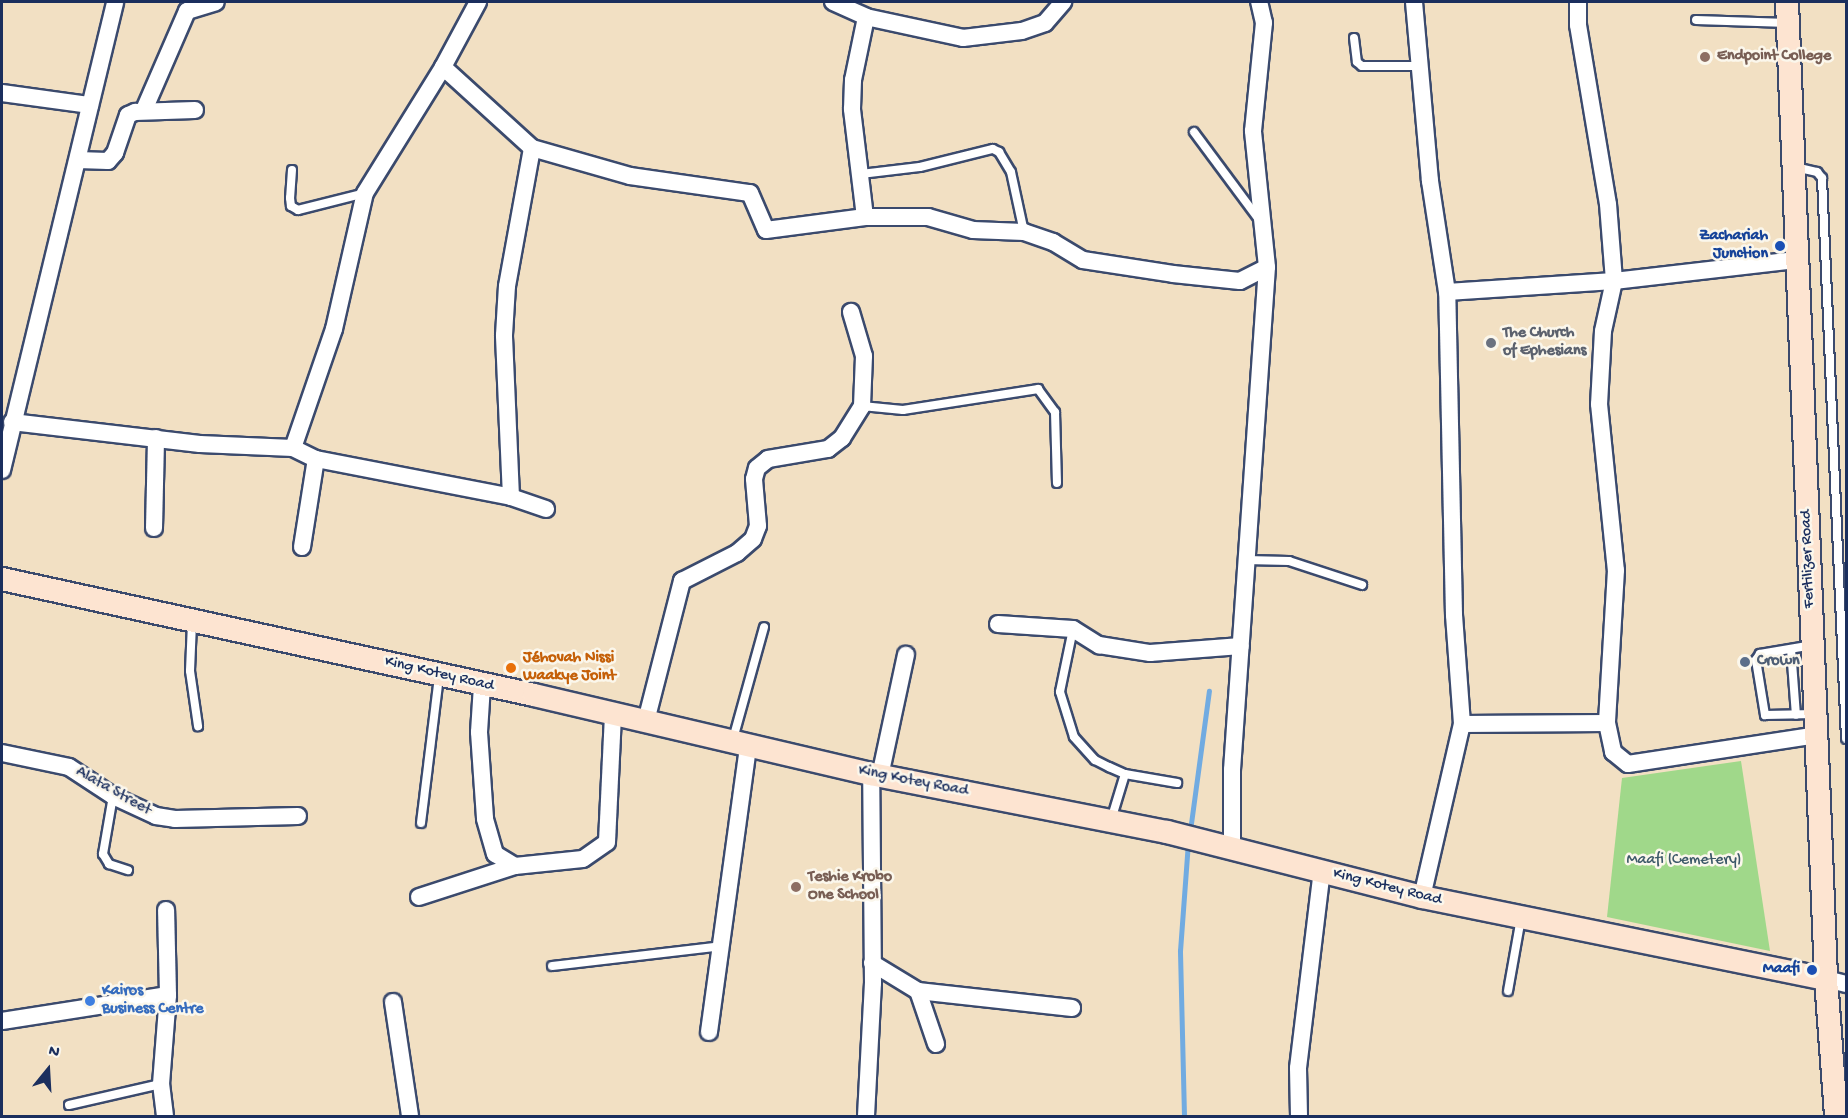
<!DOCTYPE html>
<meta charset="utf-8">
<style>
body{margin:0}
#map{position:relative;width:1848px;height:1118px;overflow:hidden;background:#f2e0c3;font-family:"Gochi Hand",sans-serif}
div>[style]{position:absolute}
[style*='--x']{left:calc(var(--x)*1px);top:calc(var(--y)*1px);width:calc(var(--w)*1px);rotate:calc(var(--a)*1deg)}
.green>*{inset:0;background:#a0d88a}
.stream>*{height:4.5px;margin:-2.25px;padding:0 2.25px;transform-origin:2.25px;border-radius:2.25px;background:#71abe1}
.roads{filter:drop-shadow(2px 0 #3b4a6d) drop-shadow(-2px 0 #3b4a6d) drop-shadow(0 2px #3b4a6d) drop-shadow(0 -2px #3b4a6d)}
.lane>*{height:8px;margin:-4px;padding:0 4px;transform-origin:4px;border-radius:4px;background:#fff}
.street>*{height:16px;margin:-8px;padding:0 8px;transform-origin:8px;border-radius:8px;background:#fff}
.secondary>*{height:22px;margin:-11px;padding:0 11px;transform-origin:11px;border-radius:11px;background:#fde4d1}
.dots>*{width:16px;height:16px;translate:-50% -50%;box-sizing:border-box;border:3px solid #fbf7ec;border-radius:50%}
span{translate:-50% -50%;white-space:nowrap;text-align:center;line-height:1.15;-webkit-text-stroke:5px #fbf7ec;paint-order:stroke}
.education-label{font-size:16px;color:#785e54;font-weight:700}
.left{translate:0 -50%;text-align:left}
.transit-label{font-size:16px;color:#164399;font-weight:700}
.right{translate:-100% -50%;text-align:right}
.worship-label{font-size:16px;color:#5b616d;font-weight:700}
.street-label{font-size:16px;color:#1b2f5e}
.food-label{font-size:16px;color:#c56008;font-weight:700}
.service-label{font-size:16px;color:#4e5e75;font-weight:700}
.park-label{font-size:16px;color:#3c5969}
.shop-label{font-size:16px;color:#366cbe;font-weight:700}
.frame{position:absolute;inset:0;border:3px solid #1b2f5e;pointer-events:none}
.north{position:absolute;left:18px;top:1040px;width:60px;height:60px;-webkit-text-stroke:4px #fbf7ec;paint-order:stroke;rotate:18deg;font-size:16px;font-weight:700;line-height:24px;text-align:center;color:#1b2f5e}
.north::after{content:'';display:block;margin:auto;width:21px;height:27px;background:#1b2f5e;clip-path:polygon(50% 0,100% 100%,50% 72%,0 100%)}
</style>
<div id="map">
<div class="green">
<div style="clip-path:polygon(1741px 761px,1770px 951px,1607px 917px,1622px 778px)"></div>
</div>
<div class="stream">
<div style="--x:1190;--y:831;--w:141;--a:-82.3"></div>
<div style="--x:1184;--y:1116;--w:165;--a:-91.4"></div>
<div style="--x:1180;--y:951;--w:108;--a:-85.8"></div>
</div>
<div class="roads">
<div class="lane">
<div style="--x:1696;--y:20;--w:92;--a:1.9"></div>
<div style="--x:1354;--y:38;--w:24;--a:83"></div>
<div style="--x:1357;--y:62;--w:6;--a:39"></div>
<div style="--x:1362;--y:66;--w:56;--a:0"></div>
<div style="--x:1194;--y:132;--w:111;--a:53.4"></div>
<div style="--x:1795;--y:167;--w:23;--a:13"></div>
<div style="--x:1817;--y:172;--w:8;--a:50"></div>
<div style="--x:1822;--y:178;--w:561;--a:87.55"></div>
<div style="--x:292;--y:170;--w:28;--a:94"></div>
<div style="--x:290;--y:198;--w:8;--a:83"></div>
<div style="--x:291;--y:206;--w:8;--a:30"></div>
<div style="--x:298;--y:210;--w:69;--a:-14.2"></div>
<div style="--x:861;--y:174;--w:59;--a:-6.8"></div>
<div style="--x:920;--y:167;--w:75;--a:-13.9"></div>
<div style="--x:993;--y:149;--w:7;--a:27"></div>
<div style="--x:999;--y:152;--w:23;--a:59"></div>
<div style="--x:1011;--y:172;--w:61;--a:77.8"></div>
<div style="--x:862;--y:406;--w:41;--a:5.6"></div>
<div style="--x:903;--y:410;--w:137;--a:-8.8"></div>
<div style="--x:1038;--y:389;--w:29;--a:54"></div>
<div style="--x:1055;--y:412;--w:71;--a:88.4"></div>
<div style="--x:1246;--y:560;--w:43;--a:1.3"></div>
<div style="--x:1289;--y:561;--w:77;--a:18.2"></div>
<div style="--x:192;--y:623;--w:48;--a:92.4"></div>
<div style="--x:190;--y:671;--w:56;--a:81.7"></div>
<div style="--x:1073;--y:629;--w:64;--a:101.7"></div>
<div style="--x:1060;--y:692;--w:47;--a:72.7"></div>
<div style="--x:1074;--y:737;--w:31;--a:48"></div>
<div style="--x:1095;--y:760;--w:16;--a:27"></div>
<div style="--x:1109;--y:767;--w:17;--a:24"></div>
<div style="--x:1125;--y:774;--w:53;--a:9.8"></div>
<div style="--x:1813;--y:645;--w:54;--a:170.4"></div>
<div style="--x:1760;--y:654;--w:7;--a:124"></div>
<div style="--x:1756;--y:660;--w:56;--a:80.7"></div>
<div style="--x:1765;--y:715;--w:50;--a:-1.1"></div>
<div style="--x:1791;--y:649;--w:66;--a:85.7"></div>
<div style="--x:733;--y:739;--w:116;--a:-74.5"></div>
<div style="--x:113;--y:796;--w:59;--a:99.8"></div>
<div style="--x:103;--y:854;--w:12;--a:59"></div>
<div style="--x:109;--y:864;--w:20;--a:18"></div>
<div style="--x:1111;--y:820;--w:48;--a:-73.1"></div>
<div style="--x:421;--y:823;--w:147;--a:-83"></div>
<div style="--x:552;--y:966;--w:170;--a:-6.7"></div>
<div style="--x:1508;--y:991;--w:74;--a:-79.9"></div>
<div style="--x:69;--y:1105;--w:94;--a:-12.9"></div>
</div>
<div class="street">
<div style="--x:833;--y:2;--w:36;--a:24"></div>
<div style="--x:866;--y:17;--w:99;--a:12.2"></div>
<div style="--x:963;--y:38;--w:59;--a:-6.8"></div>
<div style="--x:1022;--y:31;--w:24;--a:-19"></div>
<div style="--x:1045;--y:23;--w:28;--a:-49"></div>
<div style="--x:1414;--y:2;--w:180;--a:84.9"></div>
<div style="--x:1430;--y:181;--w:112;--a:81.3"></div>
<div style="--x:1447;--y:292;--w:167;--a:-3.8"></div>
<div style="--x:1614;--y:281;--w:183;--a:-6.6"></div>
<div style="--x:1578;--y:2;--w:23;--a:90"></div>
<div style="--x:1578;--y:25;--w:181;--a:80.5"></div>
<div style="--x:1608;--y:204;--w:77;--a:85.5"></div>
<div style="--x:1614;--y:281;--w:51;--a:102.4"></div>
<div style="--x:1603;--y:331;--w:73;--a:93.1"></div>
<div style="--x:1599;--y:404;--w:167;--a:84.2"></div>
<div style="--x:1616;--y:570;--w:153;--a:93.4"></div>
<div style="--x:1607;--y:723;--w:30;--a:78"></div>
<div style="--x:1613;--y:752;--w:19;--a:39"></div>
<div style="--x:1628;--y:764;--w:191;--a:-8.7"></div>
<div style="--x:443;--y:67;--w:120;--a:42.3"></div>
<div style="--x:532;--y:148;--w:102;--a:15.9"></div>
<div style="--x:630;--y:176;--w:121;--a:8.1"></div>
<div style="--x:750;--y:193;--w:40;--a:66.6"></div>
<div style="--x:766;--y:230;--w:100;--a:-7.5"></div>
<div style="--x:865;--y:217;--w:63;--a:0"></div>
<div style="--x:928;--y:217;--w:47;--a:16.1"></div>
<div style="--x:973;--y:230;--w:51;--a:2.2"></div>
<div style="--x:1024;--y:232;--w:31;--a:19"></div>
<div style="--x:1053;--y:242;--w:35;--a:31"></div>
<div style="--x:1083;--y:260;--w:91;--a:8.8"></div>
<div style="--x:1173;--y:274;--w:67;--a:6"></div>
<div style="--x:1240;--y:281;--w:30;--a:-27"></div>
<div style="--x:2;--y:93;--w:89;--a:7.8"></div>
<div style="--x:144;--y:110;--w:108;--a:-66.5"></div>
<div style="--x:187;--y:11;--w:30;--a:-17"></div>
<div style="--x:78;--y:160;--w:30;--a:2"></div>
<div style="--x:108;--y:161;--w:11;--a:-49"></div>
<div style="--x:115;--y:153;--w:40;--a:-71.1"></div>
<div style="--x:128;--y:115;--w:8;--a:-23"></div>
<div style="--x:135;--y:112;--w:60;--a:-1.9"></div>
<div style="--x:865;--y:217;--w:109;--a:-96.9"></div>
<div style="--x:852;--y:109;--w:29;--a:-88"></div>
<div style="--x:853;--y:80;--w:64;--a:-78.3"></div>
<div style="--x:12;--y:422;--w:189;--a:6.7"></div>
<div style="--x:200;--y:444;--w:93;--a:2.5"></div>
<div style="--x:293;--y:448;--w:126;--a:-71"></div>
<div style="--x:334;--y:329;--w:139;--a:-77.2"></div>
<div style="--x:365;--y:193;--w:148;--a:-58.2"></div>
<div style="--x:443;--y:67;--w:74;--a:-61.7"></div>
<div style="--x:293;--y:448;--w:25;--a:26"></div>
<div style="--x:316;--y:459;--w:199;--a:11"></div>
<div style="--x:511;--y:497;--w:37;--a:19"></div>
<div style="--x:2;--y:470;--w:481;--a:-76.4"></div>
<div style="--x:511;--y:497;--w:162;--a:-92.5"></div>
<div style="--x:504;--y:335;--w:49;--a:-86.5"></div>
<div style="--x:507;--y:286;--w:140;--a:-79.7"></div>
<div style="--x:154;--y:528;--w:90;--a:-88.7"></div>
<div style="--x:302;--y:547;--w:89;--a:-81"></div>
<div style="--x:998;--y:624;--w:75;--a:3.8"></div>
<div style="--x:1073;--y:629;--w:31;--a:32"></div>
<div style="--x:1099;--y:645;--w:52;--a:8.9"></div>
<div style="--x:1150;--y:653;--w:91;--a:-4.4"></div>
<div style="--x:646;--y:721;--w:145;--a:-75.6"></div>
<div style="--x:682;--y:581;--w:62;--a:-27"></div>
<div style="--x:737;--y:553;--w:21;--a:-41"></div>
<div style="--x:753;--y:539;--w:14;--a:-69"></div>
<div style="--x:758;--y:526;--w:47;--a:-94.9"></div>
<div style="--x:754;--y:479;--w:11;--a:-75"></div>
<div style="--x:757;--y:468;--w:14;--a:-39"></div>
<div style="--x:768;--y:459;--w:61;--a:-9.5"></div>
<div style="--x:828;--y:449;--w:18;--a:-38"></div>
<div style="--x:842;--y:438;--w:38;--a:-58"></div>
<div style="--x:862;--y:406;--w:50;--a:-87.7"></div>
<div style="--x:864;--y:356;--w:46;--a:-106.5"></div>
<div style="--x:1462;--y:724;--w:145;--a:-0.4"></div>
<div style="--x:2;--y:753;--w:68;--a:11.8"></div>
<div style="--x:69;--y:767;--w:53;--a:33.4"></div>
<div style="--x:113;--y:796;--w:47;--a:24.9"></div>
<div style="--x:156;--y:816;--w:19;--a:9"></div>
<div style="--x:175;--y:819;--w:123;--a:-1.4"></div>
<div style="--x:880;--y:776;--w:124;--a:-77.9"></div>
<div style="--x:1232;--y:846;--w:76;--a:-90"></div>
<div style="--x:1232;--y:770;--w:504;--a:-86.02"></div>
<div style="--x:1267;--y:267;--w:137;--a:-95.9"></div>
<div style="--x:1253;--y:131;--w:109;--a:-84.2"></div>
<div style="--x:1264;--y:23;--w:22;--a:-103"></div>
<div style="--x:515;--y:866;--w:68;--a:-5.9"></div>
<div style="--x:583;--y:859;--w:29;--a:-35"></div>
<div style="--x:607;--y:842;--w:129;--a:-87.3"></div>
<div style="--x:419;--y:897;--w:101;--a:-17.9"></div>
<div style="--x:515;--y:866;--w:23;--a:-149"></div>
<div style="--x:495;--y:854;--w:37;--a:-106"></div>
<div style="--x:485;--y:818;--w:86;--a:-94"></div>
<div style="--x:479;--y:732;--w:46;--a:-86.3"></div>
<div style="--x:1422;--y:897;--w:178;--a:-77"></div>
<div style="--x:1462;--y:724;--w:109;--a:-94.2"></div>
<div style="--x:1454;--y:615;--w:323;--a:-91.2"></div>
<div style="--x:872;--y:963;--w:54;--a:31.3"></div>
<div style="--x:918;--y:991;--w:155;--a:6.3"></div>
<div style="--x:1826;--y:979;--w:21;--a:14"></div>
<div style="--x:918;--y:991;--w:56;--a:71.2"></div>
<div style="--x:393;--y:1002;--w:115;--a:81.5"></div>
<div style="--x:2;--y:1021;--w:168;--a:-8.9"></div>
<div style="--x:709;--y:1032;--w:288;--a:-82.2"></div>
<div style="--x:165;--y:1116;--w:32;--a:-97"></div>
<div style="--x:161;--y:1084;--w:89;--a:-85.5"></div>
<div style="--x:168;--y:995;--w:85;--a:-91.3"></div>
<div style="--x:866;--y:1116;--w:133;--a:-87"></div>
<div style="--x:873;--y:983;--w:209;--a:-90.5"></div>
<div style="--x:1299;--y:1116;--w:48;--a:-91.2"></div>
<div style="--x:1298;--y:1068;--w:198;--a:-83.1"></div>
</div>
<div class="secondary">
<div style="--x:1787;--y:2;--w:978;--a:87.71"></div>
<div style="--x:1826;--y:979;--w:137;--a:85.8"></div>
<div style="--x:2;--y:579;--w:544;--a:12.3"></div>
<div style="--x:534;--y:695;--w:346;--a:13.2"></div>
<div style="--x:871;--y:774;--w:302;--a:11.1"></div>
<div style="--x:1167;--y:832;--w:263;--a:14.3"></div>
<div style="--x:1422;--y:897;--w:412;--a:11.5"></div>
</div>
</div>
<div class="dots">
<div style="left:1705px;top:57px;background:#8d6e63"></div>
<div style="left:1780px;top:246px;background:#1a4fb4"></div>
<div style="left:1491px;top:343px;background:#6b7280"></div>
<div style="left:1745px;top:662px;background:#5c6f8a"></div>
<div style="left:511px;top:668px;background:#e8710a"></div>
<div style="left:796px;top:887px;background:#8d6e63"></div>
<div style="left:1812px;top:970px;background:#1a4fb4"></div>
<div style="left:90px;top:1001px;background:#3f7fe0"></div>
</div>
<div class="education-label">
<span class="left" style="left:1717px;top:57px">Endpoint College</span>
<span class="left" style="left:808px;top:887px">Teshie Krobo<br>One School</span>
</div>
<div class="transit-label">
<span class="right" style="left:1768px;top:246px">Zachariah<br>Junction</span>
<span class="right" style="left:1800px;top:970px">Maafi</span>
</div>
<div class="worship-label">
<span class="left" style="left:1503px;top:343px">The Church<br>of Ephesians</span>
</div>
<div class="street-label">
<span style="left:1809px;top:559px;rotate:-92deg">Fertilizer Road</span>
<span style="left:439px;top:675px;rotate:13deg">King Kotey Road</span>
<span style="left:913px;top:782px;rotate:11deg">King Kotey Road</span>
<span style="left:113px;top:792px;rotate:29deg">Alata Street</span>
<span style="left:1387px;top:888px;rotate:14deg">King Kotey Road</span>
</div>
<div class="food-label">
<span class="left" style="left:523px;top:668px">Jéhovah Nissi<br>Waakye Joint</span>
</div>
<div class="service-label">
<span class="left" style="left:1757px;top:662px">Crown</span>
</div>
<div class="park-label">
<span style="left:1684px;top:861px">Maafi (Cemetery)</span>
</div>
<div class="shop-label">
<span class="left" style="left:102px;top:1001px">Kairos<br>Business Centre</span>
</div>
<div class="frame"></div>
<div class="north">N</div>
</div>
